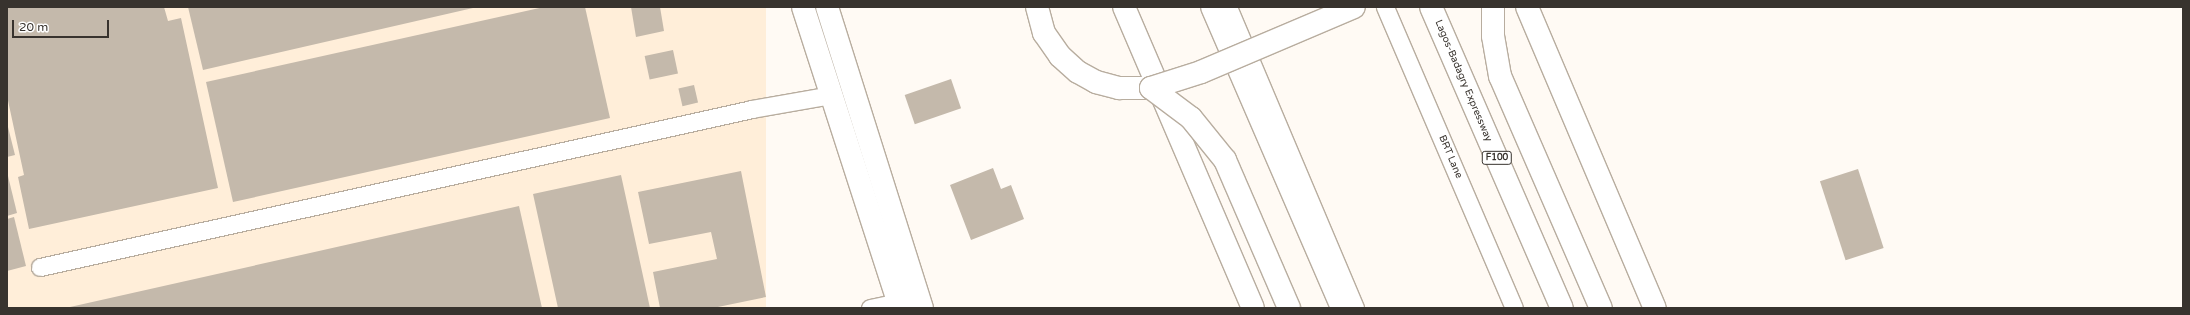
<!DOCTYPE html>
<style>
body{margin:0}
#map{position:relative;width:2190px;height:315px;overflow:hidden;background:#fffaf4;font-family:"Varela Round",sans-serif}
div>[style]{position:absolute}
[style*='--x']{left:calc(var(--x)*1px);top:calc(var(--y)*1px);width:calc(var(--w)*1px);rotate:calc(var(--a)*1deg)}
.built>*{inset:0;background:#ffeed9;transform-origin:0 0}
.building>*{inset:0;background:#c4b9ab;transform-origin:0 0}
.roads{filter:drop-shadow(1px 0 #b8ad9f) drop-shadow(-1px 0 #b8ad9f) drop-shadow(0 1px #b8ad9f) drop-shadow(0 -1px #b8ad9f)}
.lane>*{height:17px;margin:-8.5px;padding:0 8.5px;transform-origin:8.5px;border-radius:8.5px;background:#fff}
.secondary>*{height:22px;margin:-11px;padding:0 11px;transform-origin:11px;border-radius:11px;background:#fff}
.primary>*{height:22px;margin:-11px;padding:0 11px;transform-origin:11px;border-radius:11px;background:#fff}
.highway>*{height:22px;margin:-11px;padding:0 11px;transform-origin:11px;border-radius:11px;background:#fff}
.bridges{filter:drop-shadow(1px 0 #b8ad9f) drop-shadow(-1px 0 #b8ad9f) drop-shadow(0 1px #b8ad9f) drop-shadow(0 -1px #b8ad9f)}
.secondary-bridge>*{height:22px;margin:-11px;padding:0 11px;transform-origin:11px;border-radius:11px;background:#fff}
.highway-bridge>*{height:22px;margin:-11px;padding:0 11px;transform-origin:11px;border-radius:11px;background:#fff}
span{translate:-50% -50%;white-space:nowrap;text-align:center;line-height:1.15;-webkit-text-stroke:3.5px #fff;paint-order:stroke}
.shield-label span{padding:1px 3px;background:#fff;border:1px solid;border-radius:3px;-webkit-text-stroke-width:0}
.shield-label{font-size:9px;color:#38332e;font-weight:700}
.street-label{font-size:10px;color:#38332e}
.frame{position:absolute;inset:0;border:8px solid #38332e;pointer-events:none}
.scale{position:absolute;left:12px;top:20px;width:97px;height:18px;box-sizing:border-box;border:2px solid #38332e;border-top:0;padding-left:5px;font-size:12px;line-height:14px;white-space:nowrap;color:#38332e;-webkit-text-stroke:3px #fff;paint-order:stroke}
</style>
<div id="map">
<div class="built">
<div style="left:7px;top:7px;width:759px;height:301px"></div>
</div>
<div class="building">
<div style="clip-path:polygon(7px 7px,164px 7px,168px 21px,181px 18px,218px 188px,29px 229px,18px 177px,24px 175px,7px 96px)"></div>
<div style="clip-path:polygon(188px 7px,473px 7px,473px 8px,203px 70px)"></div>
<div style="clip-path:polygon(544px 7px,585px 7px,610px 118px,233px 202px,206px 82px)"></div>
<div style="clip-path:polygon(631px 7px,660px 7px,664px 31px,636px 37px)"></div>
<div style="left:673px;top:50px;width:24px;height:29px;rotate:78deg"></div>
<div style="left:951px;top:79px;width:31px;height:49px;rotate:71deg"></div>
<div style="left:694px;top:85px;width:18px;height:16px;rotate:77deg"></div>
<div style="clip-path:polygon(7px 123px,15px 155px,7px 157px)"></div>
<div style="clip-path:polygon(993px 168px,1001px 189px,1011px 185px,1024px 219px,971px 240px,950px 185px)"></div>
<div style="left:1858px;top:169px;width:83px;height:40px;rotate:72deg"></div>
<div style="clip-path:polygon(741px 171px,766px 297px,713px 308px,660px 308px,653px 272px,717px 259px,711px 232px,649px 244px,638px 192px)"></div>
<div style="clip-path:polygon(7px 172px,17px 213px,7px 216px)"></div>
<div style="clip-path:polygon(621px 175px,650px 308px,558px 308px,533px 194px)"></div>
<div style="clip-path:polygon(519px 206px,542px 308px,70px 308px,70px 307px)"></div>
<div style="clip-path:polygon(14px 217px,26px 266px,7px 271px,7px 219px)"></div>
</div>
<div class="roads">
<div class="lane">
<div style="--x:1228;--y:7;--w:327;--a:67.1"></div>
<div style="--x:1385;--y:7;--w:327;--a:66.8"></div>
<div style="--x:40;--y:267;--w:729;--a:-12.51"></div>
<div style="--x:752;--y:109;--w:80;--a:-10"></div>
<div style="--x:870;--y:308;--w:29;--a:-12"></div>
</div>
<div class="secondary">
<div style="--x:803;--y:7;--w:316;--a:72.1"></div>
<div style="--x:827;--y:7;--w:316;--a:72.5"></div>
<div style="--x:1037;--y:7;--w:27;--a:75"></div>
<div style="--x:1044;--y:33;--w:28;--a:55"></div>
<div style="--x:1060;--y:56;--w:24;--a:42"></div>
<div style="--x:1078;--y:72;--w:21;--a:29"></div>
<div style="--x:1096;--y:82;--w:24;--a:15"></div>
<div style="--x:1119;--y:88;--w:32;--a:0"></div>
</div>
<div class="primary">
<div style="--x:1124;--y:7;--w:327;--a:66.8"></div>
<div style="--x:1527;--y:7;--w:327;--a:67"></div>
</div>
<div class="highway">
<div style="--x:1212;--y:7;--w:328;--a:66.6"></div>
<div style="--x:1431;--y:7;--w:328;--a:66.5"></div>
<div style="--x:1493;--y:7;--w:29;--a:90"></div>
<div style="--x:1493;--y:36;--w:41;--a:80.1"></div>
<div style="--x:1500;--y:76;--w:253;--a:66.5"></div>
</div>
</div>
<div class="bridges">
<div class="secondary-bridge">
<div style="--x:1151;--y:88;--w:52;--a:-17.7"></div>
<div style="--x:1201;--y:72;--w:166;--a:-23"></div>
</div>
<div class="highway-bridge">
<div style="--x:1151;--y:88;--w:50;--a:36.9"></div>
<div style="--x:1191;--y:118;--w:54;--a:51"></div>
<div style="--x:1225;--y:160;--w:161;--a:66.6"></div>
</div>
</div>
<div class="shield-label">
<span style="left:1497px;top:158px">F100</span>
</div>
<div class="street-label">
<span style="left:1463px;top:81px;rotate:67deg">Lagos-Badagry Expressway</span>
<span style="left:1450px;top:157px;rotate:67deg">BRT Lane</span>
</div>
<div class="frame"></div>
<div class="scale">20 m</div>
</div>
